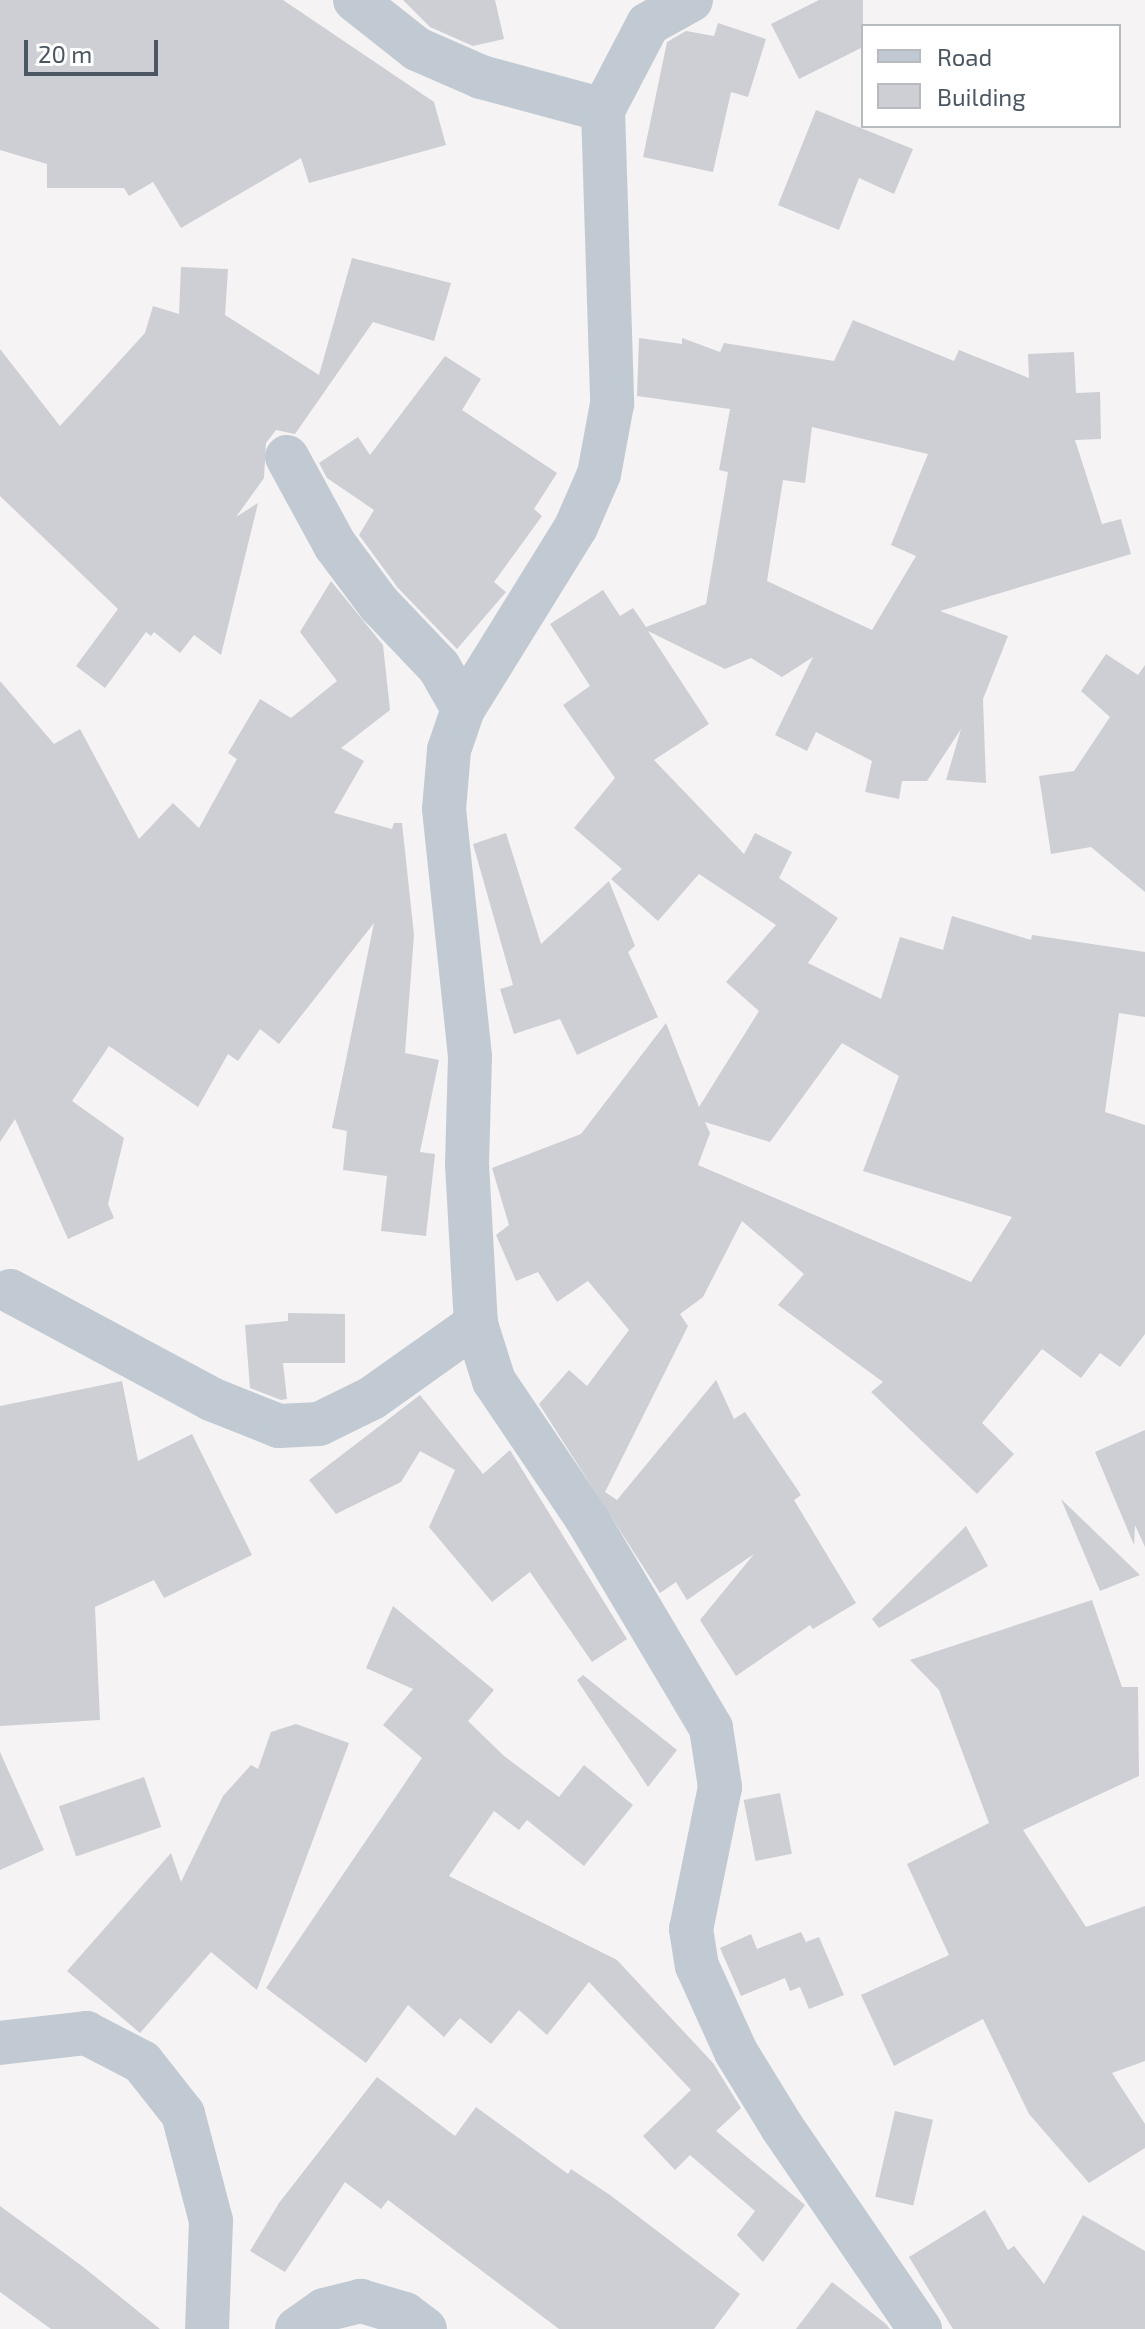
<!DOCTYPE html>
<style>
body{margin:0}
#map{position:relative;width:1145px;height:2329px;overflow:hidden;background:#f5f3f3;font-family:"Exo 2",sans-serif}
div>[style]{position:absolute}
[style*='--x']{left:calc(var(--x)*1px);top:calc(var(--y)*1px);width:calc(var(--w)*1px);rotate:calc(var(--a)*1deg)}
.building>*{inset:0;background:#cdcfd5;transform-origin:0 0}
.minor>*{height:44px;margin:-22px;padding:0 22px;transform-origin:22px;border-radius:22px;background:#c1cad2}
span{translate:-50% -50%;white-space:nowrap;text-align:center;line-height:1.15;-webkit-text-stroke:6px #fff;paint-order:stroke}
.legend{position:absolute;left:861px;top:24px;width:260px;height:104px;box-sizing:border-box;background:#fff;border:2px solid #b7bbc0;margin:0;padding:10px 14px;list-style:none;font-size:24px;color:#4a5661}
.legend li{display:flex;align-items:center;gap:16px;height:40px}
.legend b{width:40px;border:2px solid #b7bbc0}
.scale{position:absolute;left:24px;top:40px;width:134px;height:36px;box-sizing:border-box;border:4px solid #4a5661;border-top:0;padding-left:10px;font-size:24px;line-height:28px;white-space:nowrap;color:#4a5661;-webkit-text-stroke:6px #fff;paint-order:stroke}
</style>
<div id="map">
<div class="building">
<div style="clip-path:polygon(0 0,283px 0,434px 102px,446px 145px,309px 183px,301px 158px,181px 228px,153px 182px,129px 196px,124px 188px,47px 188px,47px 164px,0 150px)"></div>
<div style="clip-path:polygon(403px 0,495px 0,504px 39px,473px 46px,430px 27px)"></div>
<div style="clip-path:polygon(819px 0,863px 0,863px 47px,799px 79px,771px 24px)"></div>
<div style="clip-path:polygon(718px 23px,766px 39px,748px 97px,731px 92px,713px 172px,643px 157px,667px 42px,686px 31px,714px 36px)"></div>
<div style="clip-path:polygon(816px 110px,913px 149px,894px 194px,859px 178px,839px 230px,778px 205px)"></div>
<div style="clip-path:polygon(352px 258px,451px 283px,434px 341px,373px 322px,295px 434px,276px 430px,266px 443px,264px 478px,236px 517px,258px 503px,221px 655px,194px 635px,180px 653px,154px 632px,151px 636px,146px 632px,105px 688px,76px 666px,118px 609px,0 496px,0 349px,60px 426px,145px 333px,153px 306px,179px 314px,181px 267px,228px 269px,225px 315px,319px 375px)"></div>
<div style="clip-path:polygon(evenodd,853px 320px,954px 361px,959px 350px,1029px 378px,1028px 354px,1074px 352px,1076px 393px,1100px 392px,1101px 439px,1075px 440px,1102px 524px,1121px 519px,1131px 554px,940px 611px,1008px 636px,983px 699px,986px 783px,946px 780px,961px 729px,927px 781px,902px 781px,899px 799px,865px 792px,872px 761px,816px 732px,807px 751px,775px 735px,813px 657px,782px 677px,751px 658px,725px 669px,648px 631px,709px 724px,654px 760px,744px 854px,755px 833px,792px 852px,779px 878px,838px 918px,808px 963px,881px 999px,900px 937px,943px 950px,952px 916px,1031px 940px,1032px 935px,1145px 952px,1145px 1017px,1119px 1013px,1105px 1112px,1145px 1125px,1145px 1334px,1120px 1367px,1100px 1353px,1081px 1378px,1042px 1349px,982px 1423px,1014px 1454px,977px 1494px,871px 1392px,883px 1382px,778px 1305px,804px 1274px,742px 1221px,703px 1297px,680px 1314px,688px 1326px,605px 1492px,617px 1500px,716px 1380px,734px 1419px,745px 1412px,801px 1495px,794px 1500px,856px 1603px,813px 1629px,810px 1625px,736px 1676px,700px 1620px,754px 1554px,687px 1600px,676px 1582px,660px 1593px,539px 1404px,569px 1370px,587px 1386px,629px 1330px,588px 1281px,557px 1302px,538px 1272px,516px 1281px,496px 1235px,509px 1225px,492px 1168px,581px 1134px,666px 1023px,699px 1107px,759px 1011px,726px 982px,776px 925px,699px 874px,658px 921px,611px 879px,622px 869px,574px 828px,615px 778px,563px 705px,590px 686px,550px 624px,603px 590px,620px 616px,633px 608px,646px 627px,706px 604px,728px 472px,719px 470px,730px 409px,637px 396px,639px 338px,682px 344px,682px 338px,720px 352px,724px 343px,834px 361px,853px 320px,812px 427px,928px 454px,891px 545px,916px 556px,872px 630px,767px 581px,783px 480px,805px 483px,812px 427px,853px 320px,842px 1043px,899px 1076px,863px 1171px,1012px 1217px,971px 1282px,698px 1165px,710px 1133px,705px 1122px,770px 1142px,842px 1043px)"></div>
<div style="clip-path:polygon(445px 356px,481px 379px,462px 410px,557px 473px,534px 509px,542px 516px,494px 582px,506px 592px,457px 649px,398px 588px,359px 535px,374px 510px,327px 478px,319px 463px,358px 437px,370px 455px)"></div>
<div style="clip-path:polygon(331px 581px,383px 645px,390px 710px,341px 748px,364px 761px,334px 813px,392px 829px,394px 823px,402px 823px,414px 935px,405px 1053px,439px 1060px,420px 1152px,435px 1154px,426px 1236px,381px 1231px,387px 1176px,343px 1170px,347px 1131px,332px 1128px,374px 923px,279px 1044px,260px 1029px,238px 1061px,228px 1054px,198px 1107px,109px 1046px,72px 1101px,124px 1138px,108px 1204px,114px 1218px,68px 1239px,15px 1119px,0 1142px,0 681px,54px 744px,80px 729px,139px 839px,173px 803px,199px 828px,237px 759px,228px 753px,260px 699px,291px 718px,337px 681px,300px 632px)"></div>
<div style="clip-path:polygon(1106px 654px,1138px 675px,1145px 665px,1145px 892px,1091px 847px,1051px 854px,1039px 776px,1074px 771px,1110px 717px,1081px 691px)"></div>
<div style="clip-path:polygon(506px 833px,541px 944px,609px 881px,635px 946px,628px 952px,658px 1017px,577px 1055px,560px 1019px,514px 1034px,500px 989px,513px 985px,473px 844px)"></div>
<div style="clip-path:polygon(288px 1313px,345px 1314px,345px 1363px,283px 1363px,287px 1399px,281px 1400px,250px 1388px,245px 1325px,288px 1321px)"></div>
<div style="clip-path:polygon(122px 1381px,138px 1461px,192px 1434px,252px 1555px,164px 1598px,154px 1580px,95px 1607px,100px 1720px,0 1726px,0 1406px)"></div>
<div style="clip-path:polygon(420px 1395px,483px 1474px,510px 1450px,627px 1639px,592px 1662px,530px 1572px,492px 1602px,429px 1527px,455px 1470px,420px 1451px,401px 1482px,336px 1514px,309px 1480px)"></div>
<div style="clip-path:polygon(1145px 1430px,1145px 1547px,1135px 1525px,1134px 1545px,1095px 1452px)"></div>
<div style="clip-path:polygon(1061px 1499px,1140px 1575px,1100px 1591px)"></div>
<div style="clip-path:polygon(966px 1526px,988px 1566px,879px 1628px,872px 1619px)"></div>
<div style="clip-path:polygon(1092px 1600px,1122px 1687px,1138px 1687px,1139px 1776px,1023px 1830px,1086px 1927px,1145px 1906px,1145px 2061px,1112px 2073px,1145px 2124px,1145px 2148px,1089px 2183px,1029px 2114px,983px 2019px,894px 2066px,861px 1995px,949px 1955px,907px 1864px,989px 1823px,939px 1690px,910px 1660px)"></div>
<div style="clip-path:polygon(393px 1606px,494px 1690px,468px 1721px,504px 1756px,559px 1797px,584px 1765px,633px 1805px,584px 1866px,527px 1820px,519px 1830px,494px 1811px,449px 1876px,617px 1960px,713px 2063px,741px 2108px,716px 2131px,805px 2205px,763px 2262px,737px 2235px,755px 2211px,690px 2155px,675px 2170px,643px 2136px,691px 2090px,589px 1982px,547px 2035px,519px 2010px,491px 2044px,460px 2018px,444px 2037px,408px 2005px,366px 2063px,266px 1988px,422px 1758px,383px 1725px,413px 1689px,366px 1668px)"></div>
<div style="clip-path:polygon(583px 1675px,677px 1750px,648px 1787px,577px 1680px)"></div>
<div style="clip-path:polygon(296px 1724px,349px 1743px,257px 1990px,211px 1952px,140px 2033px,67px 1971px,171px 1853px,181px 1882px,223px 1796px,251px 1765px,258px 1769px,271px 1732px)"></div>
<div style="clip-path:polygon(0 1752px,44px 1850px,0 1870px)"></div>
<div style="left:144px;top:1777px;width:53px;height:90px;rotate:71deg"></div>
<div style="left:780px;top:1793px;width:62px;height:37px;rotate:79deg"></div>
<div style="clip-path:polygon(801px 1932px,806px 1942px,819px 1937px,844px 1995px,809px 2009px,800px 1987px,790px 1991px,785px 1978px,741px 1996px,720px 1948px,751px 1934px,757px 1949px)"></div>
<div style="clip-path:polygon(377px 2077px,455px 2136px,476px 2107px,568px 2174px,571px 2169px,610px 2195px,740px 2294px,714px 2329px,559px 2329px,388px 2200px,381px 2209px,345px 2182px,285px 2272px,250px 2251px,279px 2203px)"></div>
<div style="left:895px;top:2111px;width:39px;height:88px;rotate:13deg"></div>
<div style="clip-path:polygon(0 2206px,82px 2266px,160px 2329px,51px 2329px,0 2292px)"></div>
<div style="clip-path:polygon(985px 2210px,1008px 2250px,1014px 2246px,1044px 2284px,1083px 2215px,1145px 2251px,1145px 2329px,953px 2329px,909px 2257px)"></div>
<div style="clip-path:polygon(832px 2282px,886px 2324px,890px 2329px,796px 2329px)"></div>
</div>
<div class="minor">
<div style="--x:355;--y:0;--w:79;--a:38.3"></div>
<div style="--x:417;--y:49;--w:70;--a:23.6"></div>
<div style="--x:481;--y:77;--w:126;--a:15.1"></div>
<div style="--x:691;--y:0;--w:49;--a:150.8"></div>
<div style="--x:648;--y:24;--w:97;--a:117.6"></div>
<div style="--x:603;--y:110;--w:294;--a:88.2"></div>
<div style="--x:612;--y:404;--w:71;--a:100.5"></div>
<div style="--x:599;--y:474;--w:58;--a:113.5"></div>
<div style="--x:576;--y:527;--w:214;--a:121.8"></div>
<div style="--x:463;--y:709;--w:43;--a:108.9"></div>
<div style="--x:449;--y:750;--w:59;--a:94.8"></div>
<div style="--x:444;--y:809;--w:249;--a:84"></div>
<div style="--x:470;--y:1057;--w:107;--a:91.6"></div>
<div style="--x:467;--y:1164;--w:160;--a:86.8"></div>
<div style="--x:476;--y:1324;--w:60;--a:72.5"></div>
<div style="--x:494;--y:1381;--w:166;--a:56"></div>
<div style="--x:587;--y:1519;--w:243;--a:59.3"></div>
<div style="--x:711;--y:1728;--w:60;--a:81.3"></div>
<div style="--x:720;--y:1787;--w:145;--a:101.5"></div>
<div style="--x:691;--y:1929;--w:37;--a:81"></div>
<div style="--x:697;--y:1966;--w:94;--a:65.6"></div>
<div style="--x:736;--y:2052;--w:88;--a:58.5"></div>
<div style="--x:782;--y:2127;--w:245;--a:55.7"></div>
<div style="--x:287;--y:457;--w:100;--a:61.4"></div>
<div style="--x:335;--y:545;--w:74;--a:53.3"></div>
<div style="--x:379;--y:604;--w:87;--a:46.4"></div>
<div style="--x:439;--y:667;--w:48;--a:60.3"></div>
<div style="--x:10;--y:1291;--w:228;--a:28.2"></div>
<div style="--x:211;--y:1399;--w:73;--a:21.7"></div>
<div style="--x:279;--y:1426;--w:40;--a:-2.9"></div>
<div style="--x:319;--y:1424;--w:59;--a:-26.1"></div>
<div style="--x:372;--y:1398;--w:128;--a:-35.4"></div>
<div style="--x:0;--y:2043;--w:87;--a:-6.6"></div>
<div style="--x:86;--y:2033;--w:63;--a:27.4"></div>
<div style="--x:142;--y:2062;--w:66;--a:51.7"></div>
<div style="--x:183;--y:2114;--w:111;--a:75.3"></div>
<div style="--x:211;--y:2221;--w:108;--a:92.1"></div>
<div style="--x:297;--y:2329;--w:33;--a:-35"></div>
<div style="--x:324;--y:2310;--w:38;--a:-14"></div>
<div style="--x:361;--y:2301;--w:46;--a:16.5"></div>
<div style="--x:405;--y:2314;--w:25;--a:37"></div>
</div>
<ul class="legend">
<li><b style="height:10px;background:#c1cad2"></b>Road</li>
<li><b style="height:22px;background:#cdcfd5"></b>Building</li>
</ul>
<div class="scale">20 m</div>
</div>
